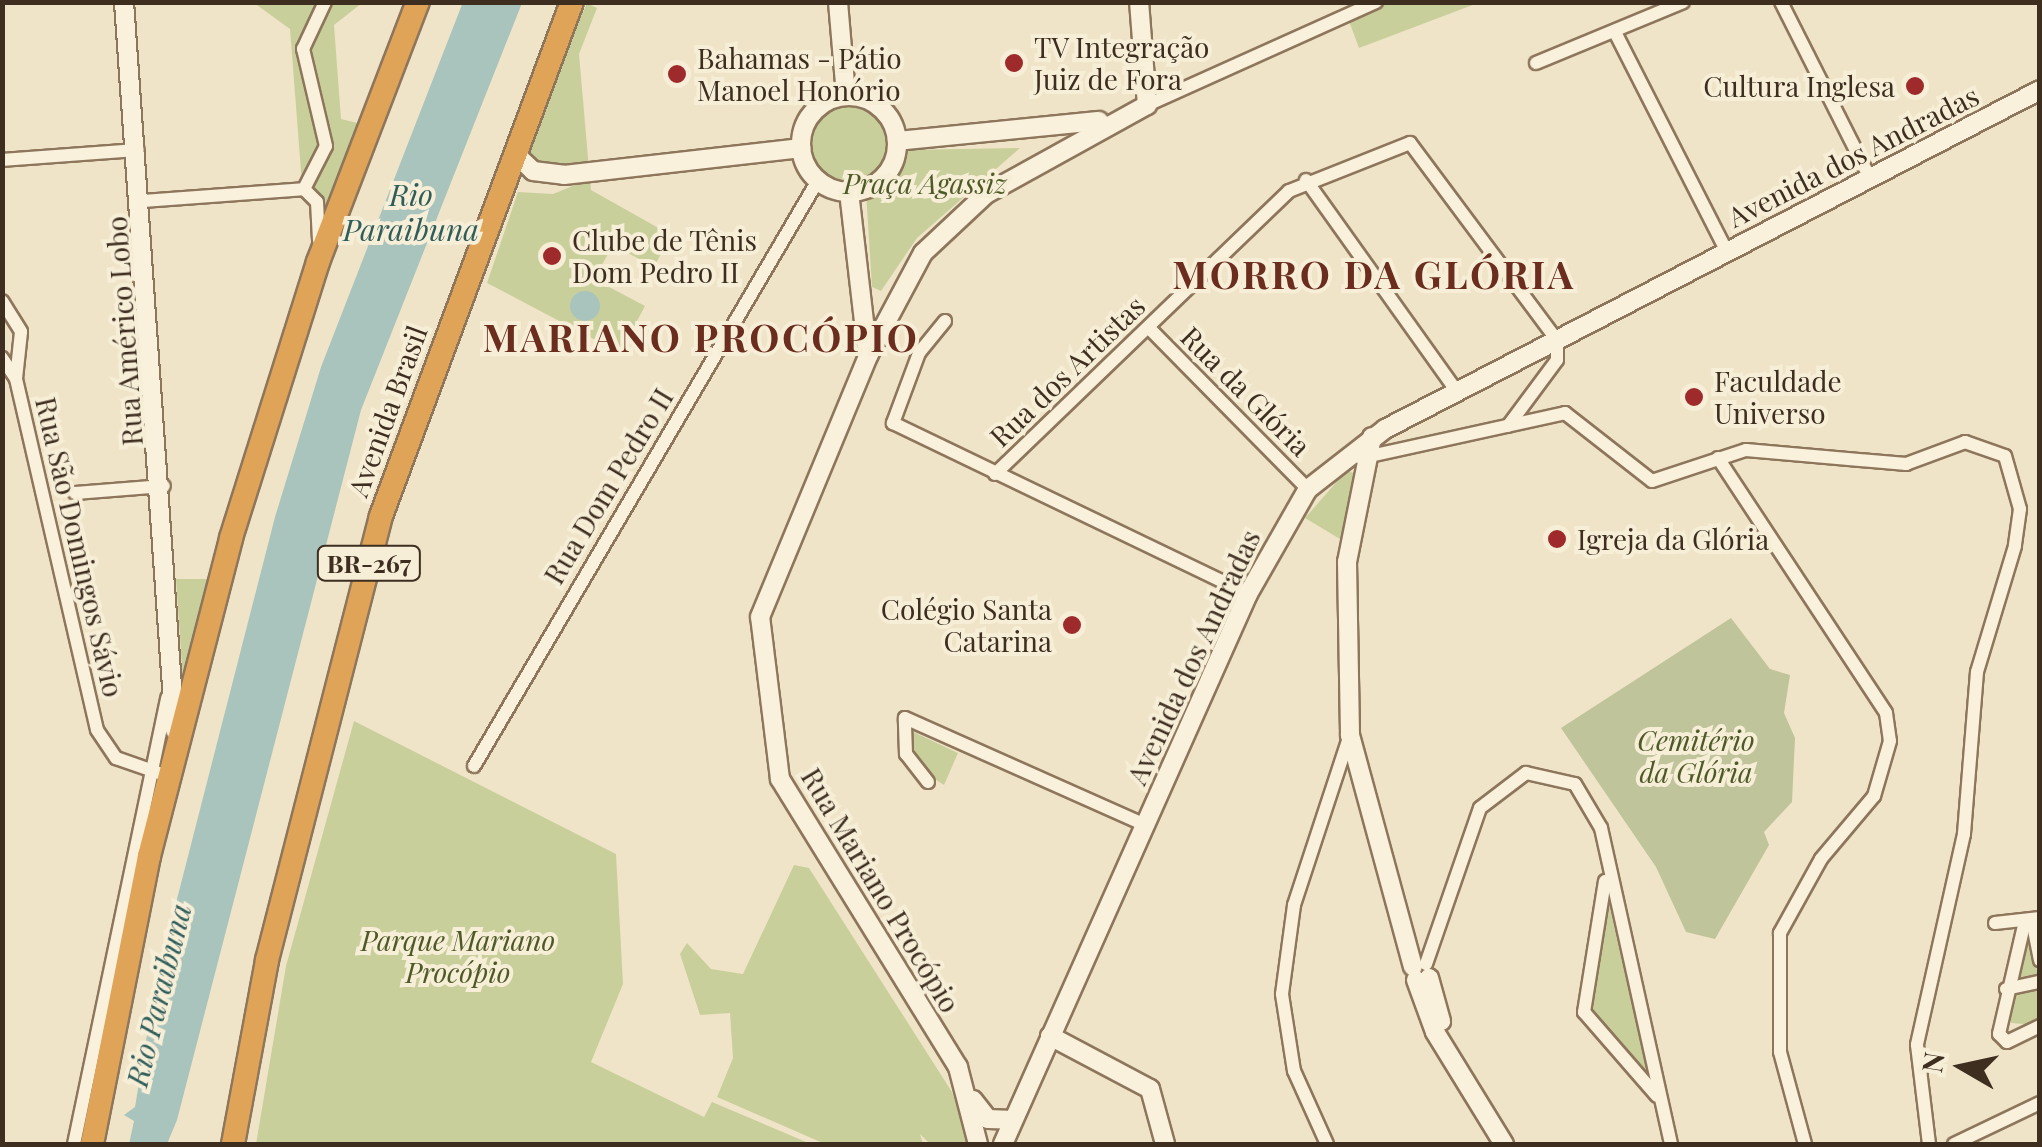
<!DOCTYPE html>
<meta charset="utf-8">
<style>
body{margin:0}
#map{position:relative;width:2042px;height:1147px;overflow:hidden;background:#f0e4c8;font-family:"Playfair Display",serif}
div>[style]{position:absolute}
[style*='--x']{left:calc(var(--x)*1px);top:calc(var(--y)*1px);width:calc(var(--w)*1px);rotate:calc(var(--a)*1deg)}
.green>*{inset:0;background:#c9cf9b}
.cemetery>*{inset:0;background:#bfc49a}
.water>*{inset:0;background:#a9c4bc}
.round{border-radius:50%}
.roads{filter:drop-shadow(2px 0 #8d765c) drop-shadow(-2px 0 #8d765c) drop-shadow(0 2px #8d765c) drop-shadow(0 -2px #8d765c)}
.street>*{height:12px;margin:-6px;padding:0 6px;transform-origin:6px;border-radius:6px;background:#faf1dc}
.secondary>*{height:18px;margin:-9px;padding:0 9px;transform-origin:9px;border-radius:9px;background:#faf1dc}
.secondary>.ring{margin:-9px;padding:0;box-sizing:content-box;background:none;border:18px solid #faf1dc;border-radius:50%}
.highway>*{height:22px;margin:-11px;padding:0 11px;transform-origin:11px;border-radius:11px;background:#e0a458}
.dots>*{width:28px;height:28px;translate:-50% -50%;box-sizing:border-box;border:5px solid #f7eed8;border-radius:50%}
span{translate:-50% -50%;white-space:nowrap;text-align:center;line-height:1.15;-webkit-text-stroke:8px #f7eed8;paint-order:stroke}
.shield-label span{padding:2px 8px;background:#f7eed8;border:2px solid;border-radius:8px;-webkit-text-stroke-width:0}
.shield-label{font-size:25px;color:#3d2e20;font-weight:700}
.poi-label{font-size:28px;color:#3d2e20}
.left{translate:0 -50%;text-align:left}
.right{translate:-100% -50%;text-align:right}
.street-label{font-size:28px;color:#3d2e20}
.park-label{font-size:28px;color:#4d5a26;font-style:italic}
.water-label{font-size:30px;color:#2f5d5a;font-style:italic}
.district-label{font-size:38px;color:#6b2e1e;font-weight:700;letter-spacing:2.5px}
.frame{position:absolute;inset:0;border:5px solid #3d2e20;pointer-events:none}
.north{position:absolute;left:1912px;top:1017px;width:100px;height:100px;-webkit-text-stroke:8px #f7eed8;paint-order:stroke;rotate:279deg;font-size:28px;font-weight:700;line-height:40px;text-align:center;color:#3d2e20}
.north::after{content:'';display:block;margin:auto;width:35px;height:45px;background:#3d2e20;clip-path:polygon(50% 0,100% 100%,50% 72%,0 100%)}
</style>
<div id="map">
<div class="green">
<div style="clip-path:polygon(254px 3px,323px 3px,303px 35px,325px 145px,302px 184px,290px 29px)"></div>
<div style="clip-path:polygon(327px 3px,362px 3px,334px 25px,341px 119px,366px 125px,320px 254px,321px 214px,306px 188px,328px 145px,328px 122px,307px 63px,312px 23px)"></div>
<div style="clip-path:polygon(587px 3px,597px 8px,579px 54px,589px 169px,542px 171px,521px 153px)"></div>
<div style="clip-path:polygon(1376px 3px,1478px 3px,1359px 48px,1347px 16px)"></div>
<div style="clip-path:polygon(847px 90px,886px 104px,904px 150px,1020px 148px,917px 238px,881px 291px,872px 287px,866px 192px,877px 185px,833px 190px,809px 172px,799px 146px,813px 105px)"></div>
<div style="clip-path:polygon(590px 179px,591px 190px,671px 235px,654px 267px,613px 245px,594px 279px,645px 306px,620px 353px,487px 283px,518px 192px,553px 194px)"></div>
<div style="clip-path:polygon(1347px 470px,1355px 474px,1345px 542px,1305px 518px)"></div>
<div style="clip-path:polygon(176px 579px,214px 579px,184px 696px)"></div>
<div style="clip-path:polygon(354px 721px,616px 854px,623px 984px,591px 1062px,704px 1117px,712px 1102px,811px 1144px,256px 1144px,286px 966px)"></div>
<div style="clip-path:polygon(907px 729px,958px 753px,944px 785px,913px 765px)"></div>
<div style="clip-path:polygon(794px 865px,809px 868px,952px 1092px,969px 1144px,930px 1144px,920px 1134px,923px 1144px,825px 1144px,717px 1097px,733px 1058px,730px 1013px,700px 1015px,680px 954px,687px 943px,711px 969px,743px 974px)"></div>
<div style="clip-path:polygon(1607px 896px,1650px 1083px,1589px 1011px)"></div>
<div style="clip-path:polygon(2028px 928px,2039px 981px,2013px 981px)"></div>
<div style="clip-path:polygon(2039px 984px,2039px 1025px,2011px 1023px,2004px 996px)"></div>
</div>
<div class="cemetery">
<div style="clip-path:polygon(1731px 618px,1770px 669px,1790px 675px,1784px 713px,1795px 738px,1792px 802px,1764px 832px,1769px 845px,1715px 939px,1686px 932px,1656px 867px,1561px 728px)"></div>
</div>
<div class="water">
<div style="clip-path:polygon(463px 2px,522px 3px,361px 410px,177px 1120px,167px 1144px,129px 1144px,134px 1121px,124px 1115px,135px 1107px,156px 981px,275px 517px,321px 367px)"></div>
<div class="round" style="left:570px;top:291px;width:30px;height:30px"></div>
</div>
<div class="roads">
<div class="street">
<div style="--x:1781;--y:2;--w:197;--a:63.2"></div>
<div style="--x:1615;--y:32;--w:247;--a:63"></div>
<div style="--x:1536;--y:63;--w:159;--a:-22.5"></div>
<div style="--x:1147;--y:105;--w:251;--a:-24.2"></div>
<div style="--x:2;--y:160;--w:136;--a:-4.2"></div>
<div style="--x:1306;--y:180;--w:260;--a:54.5"></div>
<div style="--x:304;--y:189;--w:48;--a:-62.9"></div>
<div style="--x:326;--y:146;--w:100;--a:-103.3"></div>
<div style="--x:303;--y:49;--w:52;--a:-64.9"></div>
<div style="--x:304;--y:189;--w:18;--a:45"></div>
<div style="--x:317;--y:202;--w:38;--a:87"></div>
<div style="--x:142;--y:201;--w:162;--a:-4.2"></div>
<div style="--x:2;--y:301;--w:36;--a:58"></div>
<div style="--x:21;--y:332;--w:47;--a:96.1"></div>
<div style="--x:945;--y:321;--w:41;--a:129.1"></div>
<div style="--x:919;--y:353;--w:75;--a:110.4"></div>
<div style="--x:893;--y:423;--w:394;--a:25.7"></div>
<div style="--x:1149;--y:328;--w:226;--a:45.4"></div>
<div style="--x:2;--y:358;--w:25;--a:56"></div>
<div style="--x:16;--y:379;--w:360;--a:77"></div>
<div style="--x:97;--y:730;--w:34;--a:56"></div>
<div style="--x:116;--y:758;--w:49;--a:19.2"></div>
<div style="--x:1361;--y:458;--w:209;--a:-12.4"></div>
<div style="--x:1565;--y:413;--w:110;--a:38"></div>
<div style="--x:1652;--y:481;--w:99;--a:-18.3"></div>
<div style="--x:1746;--y:450;--w:161;--a:5"></div>
<div style="--x:1906;--y:464;--w:63;--a:-20.4"></div>
<div style="--x:1965;--y:442;--w:42;--a:19.3"></div>
<div style="--x:2005;--y:456;--w:55;--a:74.2"></div>
<div style="--x:2020;--y:509;--w:37;--a:98"></div>
<div style="--x:2015;--y:546;--w:132;--a:106.8"></div>
<div style="--x:1977;--y:672;--w:163;--a:94.6"></div>
<div style="--x:1964;--y:834;--w:216;--a:102.6"></div>
<div style="--x:1917;--y:1045;--w:100;--a:83.1"></div>
<div style="--x:1718;--y:458;--w:305;--a:56.6"></div>
<div style="--x:1886;--y:713;--w:28;--a:82"></div>
<div style="--x:1890;--y:741;--w:57;--a:106.2"></div>
<div style="--x:1874;--y:796;--w:82;--a:130.1"></div>
<div style="--x:1821;--y:859;--w:85;--a:119"></div>
<div style="--x:1780;--y:933;--w:119;--a:90"></div>
<div style="--x:1780;--y:1052;--w:95;--a:74.8"></div>
<div style="--x:995;--y:474;--w:408;--a:-43.9"></div>
<div style="--x:1289;--y:191;--w:130;--a:-21.6"></div>
<div style="--x:1410;--y:143;--w:246;--a:53.3"></div>
<div style="--x:1557;--y:340;--w:20;--a:90"></div>
<div style="--x:1557;--y:360;--w:82;--a:126.6"></div>
<div style="--x:75;--y:493;--w:89;--a:-4.5"></div>
<div style="--x:474;--y:766;--w:677;--a:-59.57"></div>
<div style="--x:928;--y:782;--w:36;--a:-128"></div>
<div style="--x:906;--y:754;--w:36;--a:-92"></div>
<div style="--x:905;--y:718;--w:263;--a:24"></div>
<div style="--x:1605;--y:881;--w:133;--a:99.1"></div>
<div style="--x:1584;--y:1012;--w:111;--a:49"></div>
<div style="--x:2032;--y:920;--w:41;--a:78.7"></div>
<div style="--x:2025;--y:921;--w:116;--a:103"></div>
<div style="--x:1999;--y:1034;--w:11;--a:45"></div>
<div style="--x:2007;--y:1042;--w:37;--a:-26"></div>
<div style="--x:1995;--y:923;--w:45;--a:-6.3"></div>
<div style="--x:1426;--y:964;--w:165;--a:-70.9"></div>
<div style="--x:1480;--y:808;--w:58;--a:-37.3"></div>
<div style="--x:1526;--y:773;--w:50;--a:12.7"></div>
<div style="--x:1575;--y:784;--w:51;--a:59.4"></div>
<div style="--x:1601;--y:828;--w:324;--a:77.5"></div>
<div style="--x:2006;--y:989;--w:35;--a:-12"></div>
<div style="--x:74;--y:1144;--w:456;--a:-78.2"></div>
<div style="--x:1327;--y:1144;--w:80;--a:-114.3"></div>
<div style="--x:1294;--y:1071;--w:78;--a:-98.9"></div>
<div style="--x:1282;--y:994;--w:90;--a:-82.3"></div>
<div style="--x:1294;--y:905;--w:179;--a:-71.8"></div>
<div style="--x:1954;--y:1144;--w:95;--a:-25.5"></div>
</div>
<div class="secondary">
<div style="--x:124;--y:2;--w:730;--a:85.99"></div>
<div style="--x:838;--y:2;--w:93;--a:85.1"></div>
<div class="ring" style="left:801px;top:96px;width:78px;height:78px"></div>
<div style="--x:897;--y:141;--w:203;--a:-5.7"></div>
<div style="--x:514;--y:153;--w:26;--a:43"></div>
<div style="--x:533;--y:171;--w:31;--a:7"></div>
<div style="--x:564;--y:175;--w:239;--a:-6.5"></div>
<div style="--x:849;--y:192;--w:165;--a:83.4"></div>
<div style="--x:1372;--y:437;--w:127;--a:101.3"></div>
<div style="--x:1347;--y:562;--w:173;--a:89"></div>
<div style="--x:1350;--y:735;--w:240;--a:74.8"></div>
<div style="--x:1429;--y:978;--w:45;--a:74.4"></div>
<div style="--x:1416;--y:980;--w:55;--a:69.9"></div>
<div style="--x:1435;--y:1032;--w:132;--a:58.4"></div>
<div style="--x:1050;--y:1036;--w:113;--a:27.9"></div>
<div style="--x:1150;--y:1089;--w:57;--a:74.7"></div>
<div style="--x:973;--y:1100;--w:24;--a:52"></div>
<div style="--x:988;--y:1119;--w:25;--a:2"></div>
<div style="--x:978;--y:1144;--w:80;--a:-104.6"></div>
<div style="--x:958;--y:1067;--w:339;--a:-121.7"></div>
<div style="--x:780;--y:779;--w:163;--a:-97"></div>
<div style="--x:760;--y:617;--w:282;--a:-67.5"></div>
<div style="--x:868;--y:356;--w:117;--a:-61.9"></div>
<div style="--x:923;--y:253;--w:86;--a:-43.1"></div>
<div style="--x:986;--y:194;--w:184;--a:-28.9"></div>
<div style="--x:1147;--y:105;--w:103;--a:-94.4"></div>
<div style="--x:1003;--y:1144;--w:602;--a:-65.99"></div>
<div style="--x:1248;--y:594;--w:121;--a:-60.3"></div>
<div style="--x:1308;--y:489;--w:98;--a:-37.9"></div>
<div style="--x:1385;--y:429;--w:738;--a:-27.36"></div>
</div>
<div class="highway">
<div style="--x:92;--y:1144;--w:294;--a:-78.8"></div>
<div style="--x:149;--y:856;--w:328;--a:-75.5"></div>
<div style="--x:231;--y:538;--w:289;--a:-72.5"></div>
<div style="--x:318;--y:262;--w:279;--a:-69"></div>
<div style="--x:233;--y:1144;--w:187;--a:-79.5"></div>
<div style="--x:267;--y:960;--w:458;--a:-75.6"></div>
<div style="--x:381;--y:516;--w:548;--a:-69.62"></div>
</div>
</div>
<div class="dots">
<div style="left:1014px;top:63px;background:#9e2a2b"></div>
<div style="left:677px;top:74px;background:#9e2a2b"></div>
<div style="left:1915px;top:86px;background:#9e2a2b"></div>
<div style="left:552px;top:256px;background:#9e2a2b"></div>
<div style="left:1694px;top:397px;background:#9e2a2b"></div>
<div style="left:1557px;top:539px;background:#9e2a2b"></div>
<div style="left:1072px;top:625px;background:#9e2a2b"></div>
</div>
<div class="shield-label">
<span style="left:369px;top:563px">BR-267</span>
</div>
<div class="poi-label">
<span class="left" style="left:1034px;top:63px">TV Integração<br>Juiz de Fora</span>
<span class="left" style="left:697px;top:74px">Bahamas - Pátio<br>Manoel Honório</span>
<span class="right" style="left:1895px;top:86px">Cultura Inglesa</span>
<span class="left" style="left:572px;top:256px">Clube de Tênis<br>Dom Pedro II</span>
<span class="left" style="left:1714px;top:397px">Faculdade<br>Universo</span>
<span class="left" style="left:1577px;top:539px">Igreja da Glória</span>
<span class="right" style="left:1052px;top:625px">Colégio Santa<br>Catarina</span>
</div>
<div class="street-label">
<span style="left:1853px;top:156px;rotate:-27deg">Avenida dos Andradas</span>
<span style="left:124px;top:331px;rotate:-94deg">Rua Américo Lobo</span>
<span style="left:1067px;top:371px;rotate:-44deg">Rua dos Artistas</span>
<span style="left:1246px;top:391px;rotate:45deg">Rua da Glória</span>
<span style="left:387px;top:411px;rotate:-70deg">Avenida Brasil</span>
<span style="left:608px;top:486px;rotate:-59deg">Rua Dom Pedro II</span>
<span style="left:80px;top:547px;rotate:77deg">Rua São Domingos Sávio</span>
<span style="left:1193px;top:657px;rotate:-65deg">Avenida dos Andradas</span>
<span style="left:881px;top:890px;rotate:59deg">Rua Mariano Procópio</span>
</div>
<div class="park-label">
<span style="left:925px;top:183px">Praça Agassiz</span>
<span style="left:1696px;top:756px">Cemitério<br>da Glória</span>
<span style="left:458px;top:956px">Parque Mariano<br>Procópio</span>
</div>
<div class="water-label">
<span style="left:411px;top:211px">Rio<br>Paraibuna</span>
<span style="left:158px;top:995px;rotate:-76deg">Rio Paraibuna</span>
</div>
<div class="district-label">
<span style="left:1374px;top:274px">MORRO DA GLÓRIA</span>
<span style="left:701px;top:337px">MARIANO PROCÓPIO</span>
</div>
<div class="frame"></div>
<div class="north">N</div>
</div>
